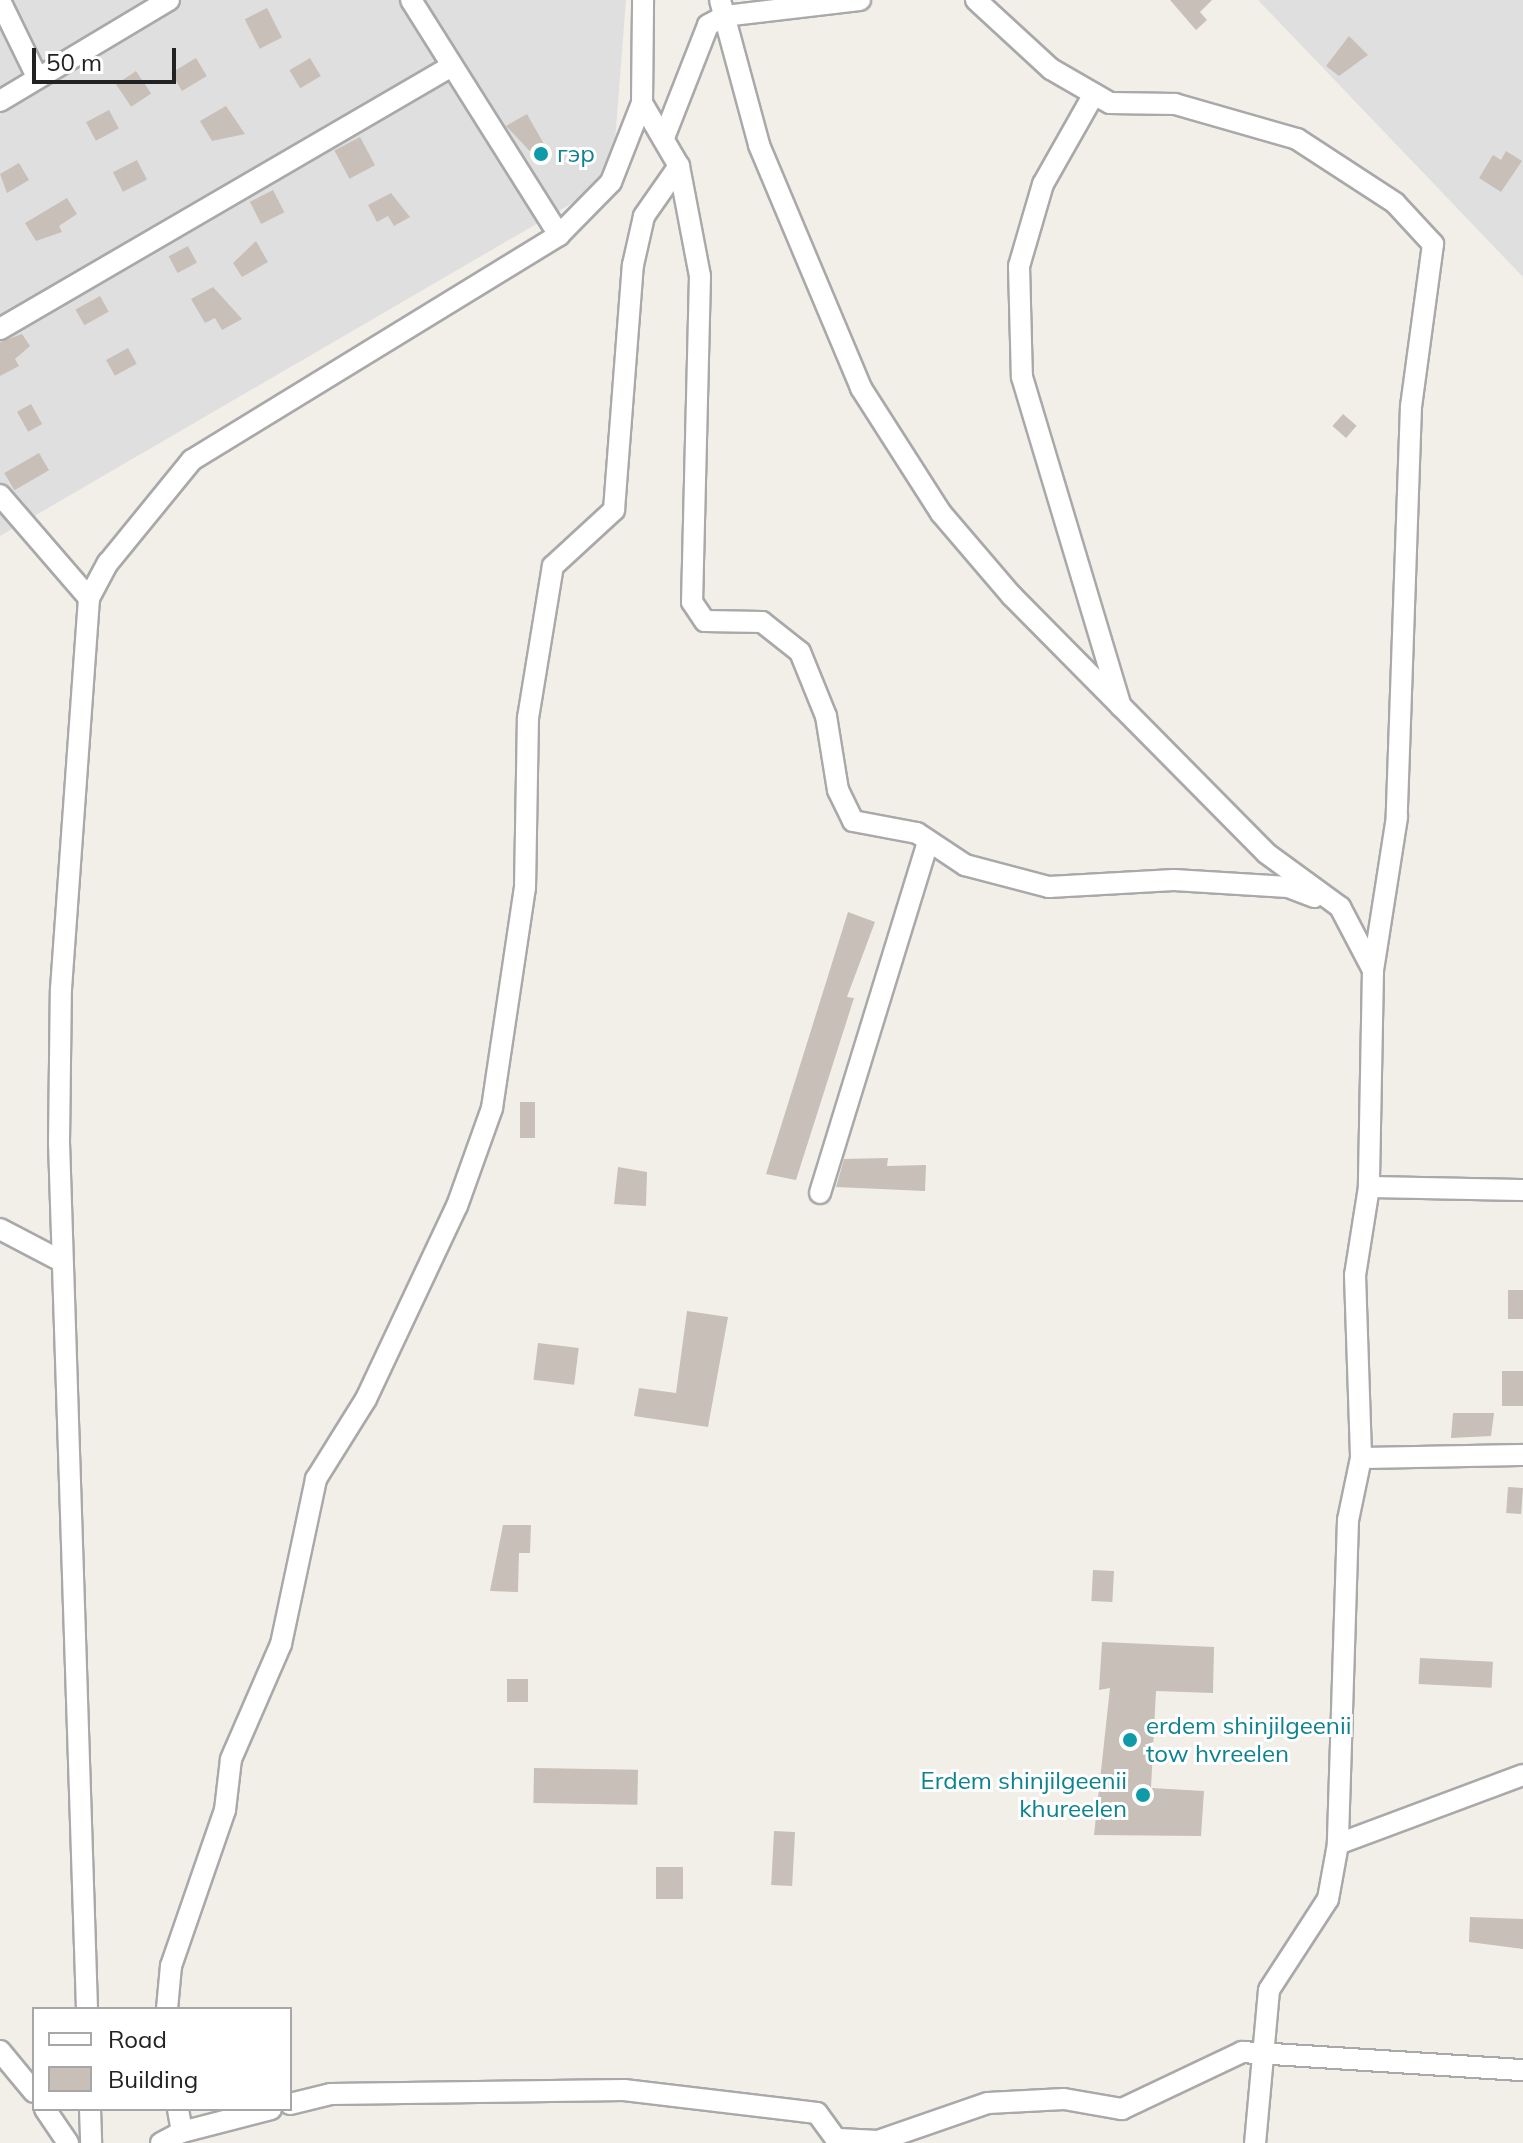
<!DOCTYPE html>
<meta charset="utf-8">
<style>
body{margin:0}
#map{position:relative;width:1523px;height:2143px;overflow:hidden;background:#f2efe9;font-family:Mulish,sans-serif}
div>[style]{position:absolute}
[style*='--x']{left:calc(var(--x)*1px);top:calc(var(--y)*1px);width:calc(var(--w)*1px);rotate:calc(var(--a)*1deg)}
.residential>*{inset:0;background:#e0dfdf}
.building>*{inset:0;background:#c7bfb8;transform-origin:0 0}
.roads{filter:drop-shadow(2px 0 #a9a9a9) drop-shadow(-2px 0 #a9a9a9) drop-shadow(0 2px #a9a9a9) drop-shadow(0 -2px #a9a9a9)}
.street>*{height:20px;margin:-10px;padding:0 10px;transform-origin:10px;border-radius:10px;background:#fff}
.dots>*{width:22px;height:22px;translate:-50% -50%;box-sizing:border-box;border:4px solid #fff;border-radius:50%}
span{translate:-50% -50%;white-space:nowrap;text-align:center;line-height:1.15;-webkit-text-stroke:6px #fff;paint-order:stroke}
.culture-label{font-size:24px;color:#0d838f}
.left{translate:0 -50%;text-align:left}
.right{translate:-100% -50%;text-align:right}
.legend{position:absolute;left:32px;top:2007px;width:260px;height:104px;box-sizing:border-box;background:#fff;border:2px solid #a7a7a7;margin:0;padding:10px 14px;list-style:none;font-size:24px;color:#222}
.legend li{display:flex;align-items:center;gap:16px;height:40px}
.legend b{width:40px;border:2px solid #a7a7a7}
.scale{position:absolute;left:32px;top:48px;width:144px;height:36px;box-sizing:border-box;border:4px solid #222;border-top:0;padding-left:10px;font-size:24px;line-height:28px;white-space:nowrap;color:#222;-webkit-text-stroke:6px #fff;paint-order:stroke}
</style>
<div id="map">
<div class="residential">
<div style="clip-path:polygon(0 0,626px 0,612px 180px,0 536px)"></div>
<div style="clip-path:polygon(1258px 0,1523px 0,1523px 278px,1523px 277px)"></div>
</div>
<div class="building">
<div style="clip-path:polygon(1170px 0,1212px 0,1200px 12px,1207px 20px,1196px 30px)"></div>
<div style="left:267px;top:8px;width:33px;height:25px;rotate:63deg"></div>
<div style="clip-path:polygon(1349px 36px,1368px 55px,1339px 76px,1326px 66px)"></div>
<div style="left:196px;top:58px;width:21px;height:29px;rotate:59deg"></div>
<div style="left:310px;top:58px;width:21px;height:24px;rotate:59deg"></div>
<div style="left:136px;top:71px;width:27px;height:24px;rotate:56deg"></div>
<div style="clip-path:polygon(226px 106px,245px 134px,212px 141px,200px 121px)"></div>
<div style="left:109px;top:110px;width:21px;height:26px;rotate:62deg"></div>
<div style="clip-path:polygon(527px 114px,549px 153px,542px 164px,506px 126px)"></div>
<div style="left:360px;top:137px;width:32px;height:29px;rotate:62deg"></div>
<div style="clip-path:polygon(1506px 151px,1522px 161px,1501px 192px,1479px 178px,1493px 155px,1501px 160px)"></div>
<div style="left:137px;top:160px;width:22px;height:27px;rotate:63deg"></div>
<div style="clip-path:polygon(19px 163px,29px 180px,7px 193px,0 174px)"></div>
<div style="left:273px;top:190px;width:25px;height:26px;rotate:63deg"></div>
<div style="clip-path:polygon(391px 193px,410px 217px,394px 226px,388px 216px,377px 222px,368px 205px)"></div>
<div style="clip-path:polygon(67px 198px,77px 214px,59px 226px,62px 232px,36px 241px,25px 223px)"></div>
<div style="clip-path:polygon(256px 241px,268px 262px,242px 277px,233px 263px)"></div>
<div style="left:188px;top:246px;width:19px;height:22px;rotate:62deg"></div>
<div style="clip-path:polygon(213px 287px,242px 319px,222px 330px,215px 318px,205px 323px,191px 299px)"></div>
<div style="left:100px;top:296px;width:18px;height:28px;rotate:61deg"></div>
<div style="clip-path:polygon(22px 334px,30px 346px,15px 359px,19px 366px,0 376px,0 342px)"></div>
<div style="left:128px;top:348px;width:18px;height:25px;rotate:61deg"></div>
<div style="left:31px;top:404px;width:23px;height:16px;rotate:61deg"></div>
<div style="left:1343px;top:414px;width:18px;height:16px;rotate:41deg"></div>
<div style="left:39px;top:453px;width:20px;height:40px;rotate:60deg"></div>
<div style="clip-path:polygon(848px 912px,875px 922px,847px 997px,854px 998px,796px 1180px,766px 1174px)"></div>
<div style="left:520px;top:1102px;width:15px;height:36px"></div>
<div style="clip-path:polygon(888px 1158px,887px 1166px,926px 1165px,925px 1191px,836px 1187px,844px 1159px)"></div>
<div style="clip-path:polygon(618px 1167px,647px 1172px,646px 1206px,614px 1204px)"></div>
<div style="left:1508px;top:1290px;width:15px;height:29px"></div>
<div style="clip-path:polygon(687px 1311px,728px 1317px,708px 1427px,634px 1416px,639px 1388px,676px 1393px)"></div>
<div style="left:538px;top:1343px;width:41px;height:37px;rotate:7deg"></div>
<div style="left:1502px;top:1371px;width:21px;height:35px"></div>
<div style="clip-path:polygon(1453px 1413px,1494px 1413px,1491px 1436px,1451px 1438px)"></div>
<div style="left:1508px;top:1487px;width:15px;height:26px;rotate:4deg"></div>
<div style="clip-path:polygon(503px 1525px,531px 1525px,530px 1553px,519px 1553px,518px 1592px,490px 1591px)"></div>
<div style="left:1093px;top:1570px;width:21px;height:31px;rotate:3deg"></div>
<div style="clip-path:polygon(1102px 1642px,1214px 1647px,1213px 1693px,1156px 1691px,1151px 1788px,1204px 1791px,1201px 1836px,1094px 1835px,1110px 1688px,1099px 1690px)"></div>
<div style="left:1420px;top:1658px;width:73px;height:26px;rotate:3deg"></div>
<div style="left:528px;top:1679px;width:23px;height:21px;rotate:90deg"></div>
<div style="left:534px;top:1768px;width:104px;height:35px;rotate:1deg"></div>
<div style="left:774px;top:1831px;width:21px;height:54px;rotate:3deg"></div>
<div style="left:656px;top:1867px;width:27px;height:32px"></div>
<div style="clip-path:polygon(1470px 1917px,1523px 1919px,1523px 1949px,1469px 1942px)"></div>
</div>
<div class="roads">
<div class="street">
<div style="--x:411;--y:0;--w:278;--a:57.8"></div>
<div style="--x:720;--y:0;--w:150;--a:74.9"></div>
<div style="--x:759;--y:145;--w:264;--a:67.2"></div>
<div style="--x:861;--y:388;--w:148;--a:57.4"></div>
<div style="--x:941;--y:513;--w:109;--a:49.5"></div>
<div style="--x:1012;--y:596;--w:361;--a:45.3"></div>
<div style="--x:1266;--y:853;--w:92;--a:36.1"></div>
<div style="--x:1340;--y:907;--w:71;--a:62.4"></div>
<div style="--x:1373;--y:970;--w:217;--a:91.1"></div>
<div style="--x:1369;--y:1187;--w:89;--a:99"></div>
<div style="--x:1355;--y:1275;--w:183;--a:88.1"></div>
<div style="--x:1361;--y:1458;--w:63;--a:101.8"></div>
<div style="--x:1348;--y:1520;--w:324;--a:91.8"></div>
<div style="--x:1338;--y:1844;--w:56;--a:100.3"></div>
<div style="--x:1328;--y:1899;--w:108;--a:123"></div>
<div style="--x:1269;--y:1990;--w:154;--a:95.2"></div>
<div style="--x:976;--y:0;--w:102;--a:42.6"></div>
<div style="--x:1051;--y:69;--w:68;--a:30"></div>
<div style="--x:1110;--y:103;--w:65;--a:0.9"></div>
<div style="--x:1175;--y:104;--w:127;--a:16"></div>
<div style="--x:1297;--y:139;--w:117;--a:33.1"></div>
<div style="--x:1395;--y:203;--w:56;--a:47.2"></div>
<div style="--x:1433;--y:244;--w:163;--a:97.7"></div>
<div style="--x:1411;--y:406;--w:411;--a:92"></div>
<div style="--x:1397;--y:817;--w:155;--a:98.9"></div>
<div style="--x:0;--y:1;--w:85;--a:64"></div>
<div style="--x:1094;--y:94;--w:103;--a:119.5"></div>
<div style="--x:1043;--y:184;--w:85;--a:106.3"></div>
<div style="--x:1019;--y:266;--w:111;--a:88.5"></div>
<div style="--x:1022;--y:377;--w:344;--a:73.3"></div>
<div style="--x:0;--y:101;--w:197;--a:-30.9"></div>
<div style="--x:642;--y:103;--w:73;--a:59.6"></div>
<div style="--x:679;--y:166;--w:112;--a:79.2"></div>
<div style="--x:700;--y:276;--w:326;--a:91.4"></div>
<div style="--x:692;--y:602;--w:23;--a:56"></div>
<div style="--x:705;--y:621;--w:57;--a:1"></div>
<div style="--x:762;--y:622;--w:48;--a:38.3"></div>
<div style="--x:800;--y:652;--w:69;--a:67.9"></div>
<div style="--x:826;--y:716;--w:75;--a:80.8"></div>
<div style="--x:838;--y:790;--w:34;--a:64"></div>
<div style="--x:853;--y:821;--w:65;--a:10.6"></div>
<div style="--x:917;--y:833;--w:58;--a:33.7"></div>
<div style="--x:965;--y:865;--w:87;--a:14.7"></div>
<div style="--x:1049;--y:887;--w:125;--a:-3.2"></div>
<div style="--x:1174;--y:880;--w:114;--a:3.5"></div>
<div style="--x:1288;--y:887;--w:28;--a:21"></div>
<div style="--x:665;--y:135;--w:118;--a:-68.6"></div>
<div style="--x:708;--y:25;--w:19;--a:-28"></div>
<div style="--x:725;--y:16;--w:136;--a:-6.8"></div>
<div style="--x:0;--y:329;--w:521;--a:-30.21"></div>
<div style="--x:0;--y:495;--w:136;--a:49.2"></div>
<div style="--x:1369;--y:1187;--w:154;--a:1.1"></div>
<div style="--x:820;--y:1193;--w:368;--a:-72.9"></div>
<div style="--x:0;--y:1229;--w:69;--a:27.7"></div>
<div style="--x:1361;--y:1458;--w:162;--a:-1.1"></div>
<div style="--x:1338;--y:1844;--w:197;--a:-20.5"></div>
<div style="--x:87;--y:2009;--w:866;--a:-91.85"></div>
<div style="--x:59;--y:1143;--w:154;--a:-89.3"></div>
<div style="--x:61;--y:989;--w:392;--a:-85.9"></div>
<div style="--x:89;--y:598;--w:40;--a:-62"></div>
<div style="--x:108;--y:563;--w:133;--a:-50.8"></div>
<div style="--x:192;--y:460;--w:430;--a:-31.5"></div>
<div style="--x:559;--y:235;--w:74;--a:-45.5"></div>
<div style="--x:611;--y:182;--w:85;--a:-68.6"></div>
<div style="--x:642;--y:103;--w:103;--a:-89.4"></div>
<div style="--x:167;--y:2009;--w:43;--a:-84.7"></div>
<div style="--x:171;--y:1966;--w:165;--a:-70.9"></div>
<div style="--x:225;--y:1810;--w:51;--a:-83.3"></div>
<div style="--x:231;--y:1759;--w:125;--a:-66.5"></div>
<div style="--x:281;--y:1644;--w:169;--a:-78"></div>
<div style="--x:316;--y:1479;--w:94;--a:-58"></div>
<div style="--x:366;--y:1399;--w:213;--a:-64.8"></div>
<div style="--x:457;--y:1206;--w:104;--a:-70.3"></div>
<div style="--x:492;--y:1108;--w:222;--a:-81.5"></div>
<div style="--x:525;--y:888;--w:170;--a:-89"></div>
<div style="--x:528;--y:718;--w:154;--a:-80.7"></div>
<div style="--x:553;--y:566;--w:83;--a:-42.6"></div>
<div style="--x:614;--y:510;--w:246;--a:-85.6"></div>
<div style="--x:633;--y:265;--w:50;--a:-77.3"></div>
<div style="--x:644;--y:216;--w:61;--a:-55"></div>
<div style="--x:0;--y:2051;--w:53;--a:50.3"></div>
<div style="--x:290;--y:2104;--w:42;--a:-13.7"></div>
<div style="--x:331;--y:2094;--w:293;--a:-0.8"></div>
<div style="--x:624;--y:2090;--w:194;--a:6.8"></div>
<div style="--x:817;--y:2113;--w:37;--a:54"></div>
<div style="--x:45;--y:2109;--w:41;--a:55.9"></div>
<div style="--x:90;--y:2109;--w:34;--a:88"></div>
<div style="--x:182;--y:2132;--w:92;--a:-14.5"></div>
<div style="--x:839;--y:2139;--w:39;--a:3"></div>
<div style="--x:878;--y:2141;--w:116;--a:-19.1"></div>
<div style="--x:988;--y:2103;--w:76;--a:-3"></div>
<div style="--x:1064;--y:2099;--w:59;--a:9.8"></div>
<div style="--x:1122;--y:2109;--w:133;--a:-25.4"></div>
<div style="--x:1242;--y:2052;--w:282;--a:3.7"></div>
<div style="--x:161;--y:2143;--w:24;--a:-28"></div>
<div style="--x:182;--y:2132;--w:23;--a:-100"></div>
</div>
</div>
<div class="dots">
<div style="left:541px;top:154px;background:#0f9aa8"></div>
<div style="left:1130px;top:1740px;background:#0f9aa8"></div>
<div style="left:1143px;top:1795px;background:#0f9aa8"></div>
</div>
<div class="culture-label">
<span class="left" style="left:557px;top:154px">гэр</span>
<span class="left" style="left:1146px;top:1740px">erdem shinjilgeenii<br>tow hvreelen</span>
<span class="right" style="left:1127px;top:1795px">Erdem shinjilgeenii<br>khureelen</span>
</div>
<ul class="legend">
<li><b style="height:10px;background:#fff"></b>Road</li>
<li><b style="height:22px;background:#c7bfb8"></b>Building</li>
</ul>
<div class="scale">50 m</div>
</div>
